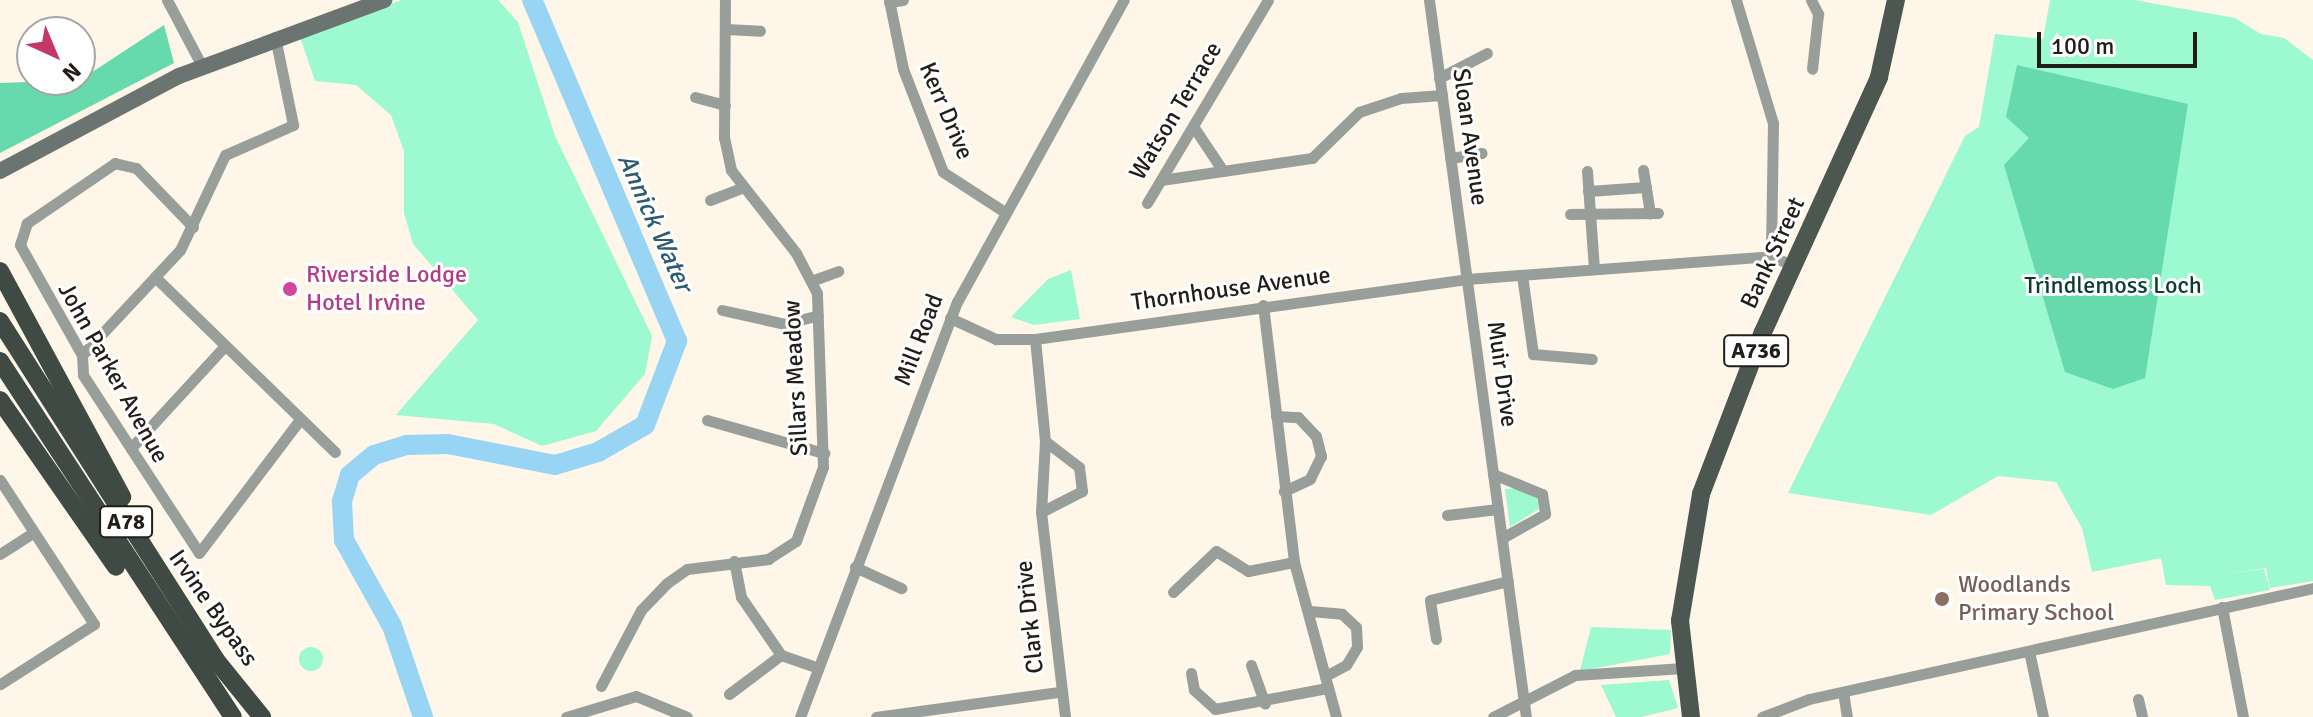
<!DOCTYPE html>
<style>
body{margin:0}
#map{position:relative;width:2313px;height:717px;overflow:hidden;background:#fef6e9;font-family:Signika,sans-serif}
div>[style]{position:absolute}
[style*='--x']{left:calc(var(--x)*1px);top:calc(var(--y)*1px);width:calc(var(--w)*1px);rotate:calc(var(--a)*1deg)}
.green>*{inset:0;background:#9cf9d0}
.round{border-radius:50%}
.forest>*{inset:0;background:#66daac}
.river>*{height:20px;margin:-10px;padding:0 10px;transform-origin:10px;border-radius:10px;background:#98d4f3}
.minor>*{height:11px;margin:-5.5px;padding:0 5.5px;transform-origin:5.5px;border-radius:5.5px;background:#989f9b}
.secondary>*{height:16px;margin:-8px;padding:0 8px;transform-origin:8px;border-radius:8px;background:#6b7470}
.primary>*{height:18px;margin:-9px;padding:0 9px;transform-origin:9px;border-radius:9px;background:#4c5751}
.trunk>*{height:18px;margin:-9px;padding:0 9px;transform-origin:9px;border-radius:9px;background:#3f4a44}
.dots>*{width:22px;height:22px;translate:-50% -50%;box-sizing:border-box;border:4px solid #fff;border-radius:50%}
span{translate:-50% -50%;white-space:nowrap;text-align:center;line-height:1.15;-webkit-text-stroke:6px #fff;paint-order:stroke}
.shield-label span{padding:2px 6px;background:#fff;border:2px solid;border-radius:6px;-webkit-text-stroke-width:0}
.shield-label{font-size:22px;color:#211e19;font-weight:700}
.street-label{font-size:24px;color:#211e19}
.hotel-label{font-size:24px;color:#b23c85}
.left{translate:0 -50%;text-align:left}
.park-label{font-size:24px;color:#0a3e2c}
.education-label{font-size:24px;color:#785e54}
.water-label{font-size:26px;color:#2d5b71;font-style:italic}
.north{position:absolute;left:16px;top:16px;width:80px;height:80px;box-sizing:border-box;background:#fff;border:2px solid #a6a5a3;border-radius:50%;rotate:136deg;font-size:22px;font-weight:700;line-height:32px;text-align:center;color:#211e19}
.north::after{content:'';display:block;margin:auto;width:28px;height:36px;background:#c43767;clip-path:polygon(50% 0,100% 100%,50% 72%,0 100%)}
.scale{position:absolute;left:2037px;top:32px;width:160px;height:36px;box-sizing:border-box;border:4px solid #211e19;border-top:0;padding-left:10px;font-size:24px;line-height:28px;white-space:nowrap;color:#211e19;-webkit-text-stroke:6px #fff;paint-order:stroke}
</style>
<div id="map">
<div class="green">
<div style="clip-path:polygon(402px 0,498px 0,518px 22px,555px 136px,652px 336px,645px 374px,596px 431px,542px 446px,494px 424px,396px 415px,478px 320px,413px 244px,404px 213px,404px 151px,391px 115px,356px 85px,315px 81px,299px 34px)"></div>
<div style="clip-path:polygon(2050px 0,2134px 0,2235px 18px,2261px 34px,2284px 38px,2313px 60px,2313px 581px,2270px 588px,2266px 568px,2226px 574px,2264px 569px,2270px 590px,2215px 600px,2210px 586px,2166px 585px,2161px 558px,2092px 572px,2082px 528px,2056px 482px,1998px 476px,1931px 515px,1788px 493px,1965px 136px,1979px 127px,1995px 34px,2043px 39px)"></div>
<div style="clip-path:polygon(1071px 270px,1080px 319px,1034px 325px,1011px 317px,1048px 279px)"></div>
<div style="clip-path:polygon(1516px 488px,1537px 498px,1539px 509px,1510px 527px,1505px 489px)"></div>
<div style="clip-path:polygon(1591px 627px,1671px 630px,1670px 654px,1580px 671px)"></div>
<div class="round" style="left:299px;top:647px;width:24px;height:24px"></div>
<div style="clip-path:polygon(1669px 680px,1678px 708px,1641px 717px,1616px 717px,1601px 685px)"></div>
</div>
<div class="forest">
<div style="clip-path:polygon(164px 25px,174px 63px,0 153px,0 83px,80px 80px)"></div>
<div style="clip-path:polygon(2017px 65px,2188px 104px,2145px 378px,2113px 389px,2065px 372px,2004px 165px,2029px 138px,2006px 117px)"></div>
</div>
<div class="river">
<div style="--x:423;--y:717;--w:96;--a:-108.8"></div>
<div style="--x:392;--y:626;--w:98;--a:-119.2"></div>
<div style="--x:344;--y:540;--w:39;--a:-93"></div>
<div style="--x:342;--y:501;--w:27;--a:-73"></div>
<div style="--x:350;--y:475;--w:31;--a:-40"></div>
<div style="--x:374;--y:455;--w:34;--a:-17"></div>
<div style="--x:407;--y:445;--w:41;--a:-1.4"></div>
<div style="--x:448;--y:444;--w:109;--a:11.1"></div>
<div style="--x:555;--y:465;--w:45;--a:-16.8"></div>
<div style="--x:598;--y:452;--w:54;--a:-29.9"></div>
<div style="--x:645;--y:425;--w:90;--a:-69.1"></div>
<div style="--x:677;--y:341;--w:371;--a:-113"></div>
</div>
<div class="minor">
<div style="--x:167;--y:0;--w:75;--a:62.1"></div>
<div style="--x:889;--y:0;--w:70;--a:78.5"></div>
<div style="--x:903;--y:69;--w:110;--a:68.8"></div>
<div style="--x:943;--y:172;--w:72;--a:33"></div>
<div style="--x:1429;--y:0;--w:724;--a:82.3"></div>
<div style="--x:1736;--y:0;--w:128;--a:73.3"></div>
<div style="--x:1773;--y:123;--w:133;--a:90.9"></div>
<div style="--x:1811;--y:0;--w:16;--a:63"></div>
<div style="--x:1818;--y:14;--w:55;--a:96.2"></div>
<div style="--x:889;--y:2;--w:14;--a:-8"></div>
<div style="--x:726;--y:29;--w:34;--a:3"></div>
<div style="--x:275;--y:37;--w:90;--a:78.4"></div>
<div style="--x:293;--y:125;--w:74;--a:156.2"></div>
<div style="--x:225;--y:155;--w:105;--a:115.3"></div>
<div style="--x:180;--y:250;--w:37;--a:133"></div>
<div style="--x:155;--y:277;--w:251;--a:44.2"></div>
<div style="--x:1439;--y:78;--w:54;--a:-27.5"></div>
<div style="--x:695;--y:97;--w:31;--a:15"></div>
<div style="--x:1193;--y:126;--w:54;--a:56.3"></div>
<div style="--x:1450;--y:158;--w:32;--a:-9"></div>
<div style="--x:1643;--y:170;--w:44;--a:80.8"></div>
<div style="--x:1587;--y:171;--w:97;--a:85.9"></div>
<div style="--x:1161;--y:180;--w:153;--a:-8.3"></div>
<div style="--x:1312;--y:158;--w:66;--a:-44.4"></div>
<div style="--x:1359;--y:112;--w:44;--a:-18.4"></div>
<div style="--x:1401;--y:98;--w:41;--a:-4.2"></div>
<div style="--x:1588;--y:191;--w:58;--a:-3.9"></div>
<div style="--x:710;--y:200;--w:36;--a:-21"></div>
<div style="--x:1147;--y:203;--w:236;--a:-59.2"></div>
<div style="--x:1570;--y:214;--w:88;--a:-0.7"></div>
<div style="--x:193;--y:227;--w:82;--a:-134"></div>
<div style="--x:136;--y:168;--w:22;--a:-167"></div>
<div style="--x:115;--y:163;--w:107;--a:145.7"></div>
<div style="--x:27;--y:223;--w:23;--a:108"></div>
<div style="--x:20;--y:245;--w:126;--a:60.6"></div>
<div style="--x:82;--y:355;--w:20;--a:87"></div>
<div style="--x:83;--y:375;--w:212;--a:56.9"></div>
<div style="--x:199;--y:553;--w:166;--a:-52.9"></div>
<div style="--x:1522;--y:275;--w:80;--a:82.1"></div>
<div style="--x:1533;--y:354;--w:59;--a:4.8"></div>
<div style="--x:811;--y:281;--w:29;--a:-20"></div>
<div style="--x:1263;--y:305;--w:259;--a:83.1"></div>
<div style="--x:1294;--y:562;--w:161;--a:74.8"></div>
<div style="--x:722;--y:310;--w:65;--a:12.5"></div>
<div style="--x:785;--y:324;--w:34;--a:-15"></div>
<div style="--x:950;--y:318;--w:51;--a:24.5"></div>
<div style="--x:996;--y:339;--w:39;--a:0"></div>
<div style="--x:1035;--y:339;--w:436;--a:-7.9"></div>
<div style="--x:1467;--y:279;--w:305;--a:-4.3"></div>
<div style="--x:1771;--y:256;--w:25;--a:23"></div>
<div style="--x:1035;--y:339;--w:102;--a:84.4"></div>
<div style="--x:1045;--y:441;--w:71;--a:93.2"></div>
<div style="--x:1041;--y:512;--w:206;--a:83.3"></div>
<div style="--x:82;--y:355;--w:107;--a:-46.9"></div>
<div style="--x:1276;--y:416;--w:22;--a:3"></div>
<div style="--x:1298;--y:417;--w:26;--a:47"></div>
<div style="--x:1316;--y:436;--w:21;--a:76"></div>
<div style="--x:1321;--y:456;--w:25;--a:116"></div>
<div style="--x:1310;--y:479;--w:29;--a:155"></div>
<div style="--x:707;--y:420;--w:122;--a:15.8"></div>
<div style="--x:131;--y:448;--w:136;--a:-47.4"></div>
<div style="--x:1493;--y:474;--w:53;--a:22.2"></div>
<div style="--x:1542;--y:494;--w:20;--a:81"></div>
<div style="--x:1545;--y:514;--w:49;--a:150.8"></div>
<div style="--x:0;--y:480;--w:172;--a:56.9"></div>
<div style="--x:94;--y:624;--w:112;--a:147.4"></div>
<div style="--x:1041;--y:512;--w:46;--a:-27.1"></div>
<div style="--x:1082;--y:491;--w:24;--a:-97"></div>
<div style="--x:1079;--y:467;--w:43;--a:-142.6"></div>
<div style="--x:1447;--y:515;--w:51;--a:-6.7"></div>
<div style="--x:0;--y:554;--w:40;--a:-32.9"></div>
<div style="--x:734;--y:561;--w:37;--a:79"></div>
<div style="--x:741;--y:597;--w:70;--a:55.4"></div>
<div style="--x:781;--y:655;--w:39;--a:19"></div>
<div style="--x:855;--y:567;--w:51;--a:24.5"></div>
<div style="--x:1173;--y:592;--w:59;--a:-43.6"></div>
<div style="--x:1216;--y:551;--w:38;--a:32"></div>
<div style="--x:1248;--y:571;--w:47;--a:-11.1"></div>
<div style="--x:2222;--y:607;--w:112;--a:79.2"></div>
<div style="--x:1310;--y:611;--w:32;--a:5"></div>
<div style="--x:1342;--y:614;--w:19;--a:43"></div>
<div style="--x:1356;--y:627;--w:20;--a:87"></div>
<div style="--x:1357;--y:647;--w:21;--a:121"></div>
<div style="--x:1346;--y:665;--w:24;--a:152"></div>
<div style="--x:1436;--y:639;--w:39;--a:-99"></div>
<div style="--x:1430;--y:600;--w:80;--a:-13.7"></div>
<div style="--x:2029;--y:651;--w:67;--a:78"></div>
<div style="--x:1251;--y:665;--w:41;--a:70.3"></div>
<div style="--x:1191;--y:673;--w:17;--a:80"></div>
<div style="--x:1194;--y:690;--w:28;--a:42"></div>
<div style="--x:1215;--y:709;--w:114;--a:-10.6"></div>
<div style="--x:601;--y:686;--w:86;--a:-62.2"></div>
<div style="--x:641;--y:610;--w:37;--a:-46"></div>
<div style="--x:667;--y:583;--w:24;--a:-35"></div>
<div style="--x:687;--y:569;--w:82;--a:-7"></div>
<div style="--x:768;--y:559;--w:33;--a:-33"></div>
<div style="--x:796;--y:541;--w:79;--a:-70"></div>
<div style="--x:823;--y:467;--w:174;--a:-92"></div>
<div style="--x:817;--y:293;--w:45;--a:-117.7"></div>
<div style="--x:796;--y:253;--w:105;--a:-128.1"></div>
<div style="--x:731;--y:170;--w:33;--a:-102"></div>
<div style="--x:724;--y:138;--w:138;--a:-89.6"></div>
<div style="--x:1843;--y:692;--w:25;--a:81"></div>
<div style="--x:729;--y:694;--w:65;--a:-36.9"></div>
<div style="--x:2138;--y:699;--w:18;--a:77"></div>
<div style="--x:566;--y:717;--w:73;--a:-16.7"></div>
<div style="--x:636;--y:696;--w:55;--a:22.4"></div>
<div style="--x:800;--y:717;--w:444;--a:-69.3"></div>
<div style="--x:957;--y:302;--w:345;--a:-61.1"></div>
<div style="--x:876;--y:717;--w:185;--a:-7.8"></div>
<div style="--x:1493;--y:717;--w:92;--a:-27.1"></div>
<div style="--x:1575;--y:675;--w:109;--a:-3.7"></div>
<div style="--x:1762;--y:717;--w:50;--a:-21"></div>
<div style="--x:1809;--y:699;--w:516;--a:-12.42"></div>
</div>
<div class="secondary">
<div style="--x:0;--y:171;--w:203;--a:-28"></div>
<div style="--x:179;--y:76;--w:219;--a:-20.3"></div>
</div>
<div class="primary">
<div style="--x:1691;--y:717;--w:97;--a:-96.5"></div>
<div style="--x:1680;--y:621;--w:129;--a:-80.6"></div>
<div style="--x:1701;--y:494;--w:173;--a:-69.1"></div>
<div style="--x:1763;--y:332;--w:280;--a:-65.5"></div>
<div style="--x:1879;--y:77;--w:79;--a:-77.6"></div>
</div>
<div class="trunk">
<div style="--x:0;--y:271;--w:257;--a:61.6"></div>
<div style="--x:0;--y:321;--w:401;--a:57.5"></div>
<div style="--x:215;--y:659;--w:75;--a:51"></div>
<div style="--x:0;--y:361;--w:425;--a:56.8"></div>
<div style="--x:0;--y:400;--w:203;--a:55.2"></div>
</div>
<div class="dots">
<div style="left:290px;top:289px;background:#d1479c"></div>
<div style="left:1942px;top:599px;background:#8d6e63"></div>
</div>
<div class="shield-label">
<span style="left:1756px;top:351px">A736</span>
<span style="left:126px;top:522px">A78</span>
</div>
<div class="street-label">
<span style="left:946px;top:111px;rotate:67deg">Kerr Drive</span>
<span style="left:1176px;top:111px;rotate:-59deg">Watson Terrace</span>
<span style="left:1470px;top:137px;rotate:82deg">Sloan Avenue</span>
<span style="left:1773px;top:253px;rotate:-65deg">Bank Street</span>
<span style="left:1231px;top:289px;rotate:-8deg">Thornhouse Avenue</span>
<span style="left:919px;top:340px;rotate:-69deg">Mill Road</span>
<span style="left:113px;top:373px;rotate:61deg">John Parker Avenue</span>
<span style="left:1502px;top:374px;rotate:82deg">Muir Drive</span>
<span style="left:796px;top:378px;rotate:-93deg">Sillars Meadow</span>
<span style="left:213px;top:608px;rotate:55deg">Irvine Bypass</span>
<span style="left:1030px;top:617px;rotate:-96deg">Clark Drive</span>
</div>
<div class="hotel-label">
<span class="left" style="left:306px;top:289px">Riverside Lodge<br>Hotel Irvine</span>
</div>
<div class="park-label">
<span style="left:2113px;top:286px">Trindlemoss Loch</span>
</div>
<div class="education-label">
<span class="left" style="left:1958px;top:599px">Woodlands<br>Primary School</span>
</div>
<div class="water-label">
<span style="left:654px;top:223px;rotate:66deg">Annick Water</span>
</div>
<div class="north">N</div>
<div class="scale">100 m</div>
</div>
